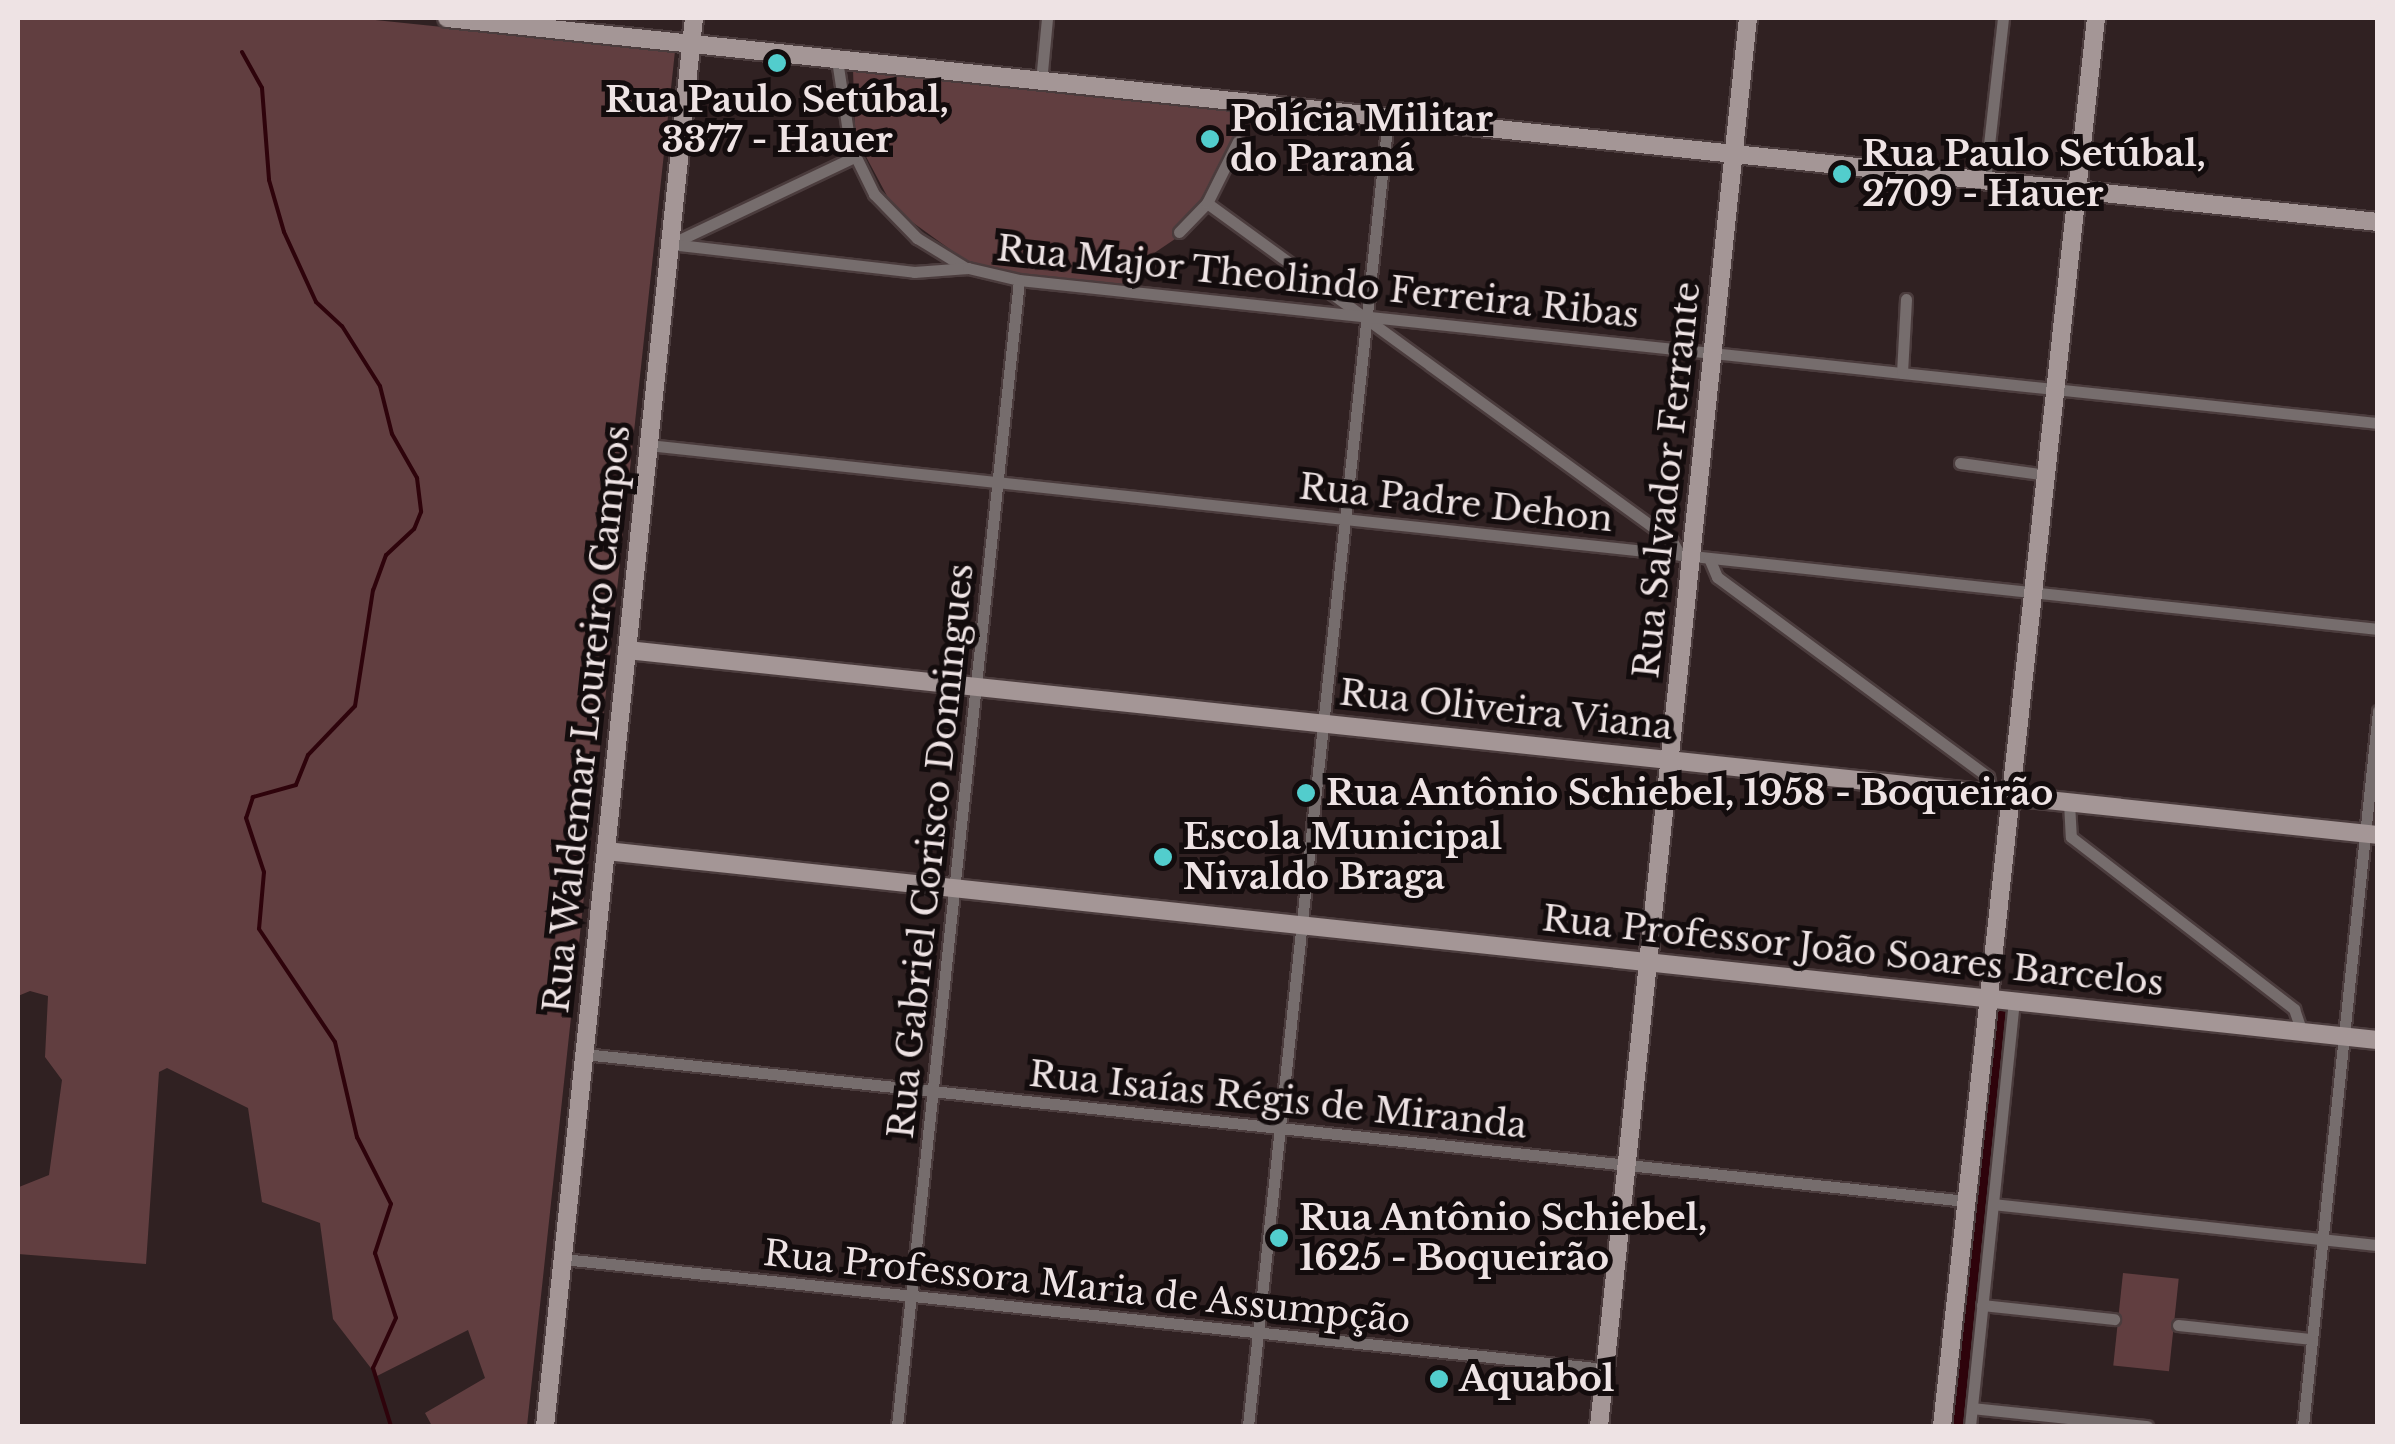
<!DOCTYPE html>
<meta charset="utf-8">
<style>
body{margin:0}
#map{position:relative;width:2395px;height:1444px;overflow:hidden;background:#302122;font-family:"Libre Baskerville",serif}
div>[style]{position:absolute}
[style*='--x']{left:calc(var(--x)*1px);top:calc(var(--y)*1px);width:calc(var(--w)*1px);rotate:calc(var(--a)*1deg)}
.green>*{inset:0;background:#613e40;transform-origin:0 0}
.stream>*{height:4px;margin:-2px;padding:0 2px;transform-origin:2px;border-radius:2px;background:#2e030b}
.river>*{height:20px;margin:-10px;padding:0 10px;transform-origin:10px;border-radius:10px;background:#2e030b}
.roads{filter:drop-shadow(2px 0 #4b3c3d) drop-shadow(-2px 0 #4b3c3d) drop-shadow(0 2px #4b3c3d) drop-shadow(0 -2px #4b3c3d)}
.minor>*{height:11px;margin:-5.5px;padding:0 5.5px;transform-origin:5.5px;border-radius:5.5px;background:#766d6d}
.secondary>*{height:18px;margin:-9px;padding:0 9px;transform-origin:9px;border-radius:9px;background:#a49696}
.dots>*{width:28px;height:28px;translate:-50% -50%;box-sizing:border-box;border:5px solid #130c0d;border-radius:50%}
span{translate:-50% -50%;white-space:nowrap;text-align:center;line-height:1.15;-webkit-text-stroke:10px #130c0d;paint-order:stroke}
.poi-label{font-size:35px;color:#eee3e4;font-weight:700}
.left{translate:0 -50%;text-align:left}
.street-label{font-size:35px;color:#eee3e4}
.frame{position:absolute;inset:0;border:20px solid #eee3e4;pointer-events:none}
</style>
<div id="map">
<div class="green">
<div style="clip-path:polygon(18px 18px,356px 18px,675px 51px,527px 1426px,432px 1426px,425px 1413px,485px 1378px,468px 1330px,377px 1376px,333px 1319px,320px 1223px,262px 1202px,248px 1108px,167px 1068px,159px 1072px,146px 1264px,18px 1254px,19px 1187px,49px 1175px,62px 1080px,45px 1057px,48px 996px,30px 991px,18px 996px)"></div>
<div style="clip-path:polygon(853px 69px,1239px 111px,1235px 142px,1178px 237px,1132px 268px,1120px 287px,1020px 275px,969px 263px,894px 209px,855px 136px)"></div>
<div style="left:2123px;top:1273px;width:56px;height:93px;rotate:6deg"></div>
</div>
<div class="stream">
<div style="--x:242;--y:52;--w:41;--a:60.9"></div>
<div style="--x:262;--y:88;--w:92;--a:85.6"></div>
<div style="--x:269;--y:180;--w:54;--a:73.9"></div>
<div style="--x:284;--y:232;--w:77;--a:65.4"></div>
<div style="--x:316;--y:302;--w:35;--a:43"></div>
<div style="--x:342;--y:326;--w:71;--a:57.7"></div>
<div style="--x:380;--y:386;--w:49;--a:76"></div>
<div style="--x:392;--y:434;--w:51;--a:60.4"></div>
<div style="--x:417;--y:478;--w:34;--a:83"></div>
<div style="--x:421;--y:512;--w:18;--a:112"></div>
<div style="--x:414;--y:529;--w:38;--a:137"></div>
<div style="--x:386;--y:555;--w:37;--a:110"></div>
<div style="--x:373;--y:590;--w:117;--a:98.8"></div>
<div style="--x:355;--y:706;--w:68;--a:133.8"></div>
<div style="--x:308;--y:755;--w:32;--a:112"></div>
<div style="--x:296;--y:785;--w:45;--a:164.4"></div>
<div style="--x:253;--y:797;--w:22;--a:108"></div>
<div style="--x:246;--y:818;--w:57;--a:71.6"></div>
<div style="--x:264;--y:872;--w:57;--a:95"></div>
<div style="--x:259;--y:929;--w:136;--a:56.1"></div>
<div style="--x:335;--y:1042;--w:98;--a:77"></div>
<div style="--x:357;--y:1137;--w:75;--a:63.1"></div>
<div style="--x:391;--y:1204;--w:52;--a:108.1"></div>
<div style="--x:375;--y:1253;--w:68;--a:72.1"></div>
<div style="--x:396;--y:1318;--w:55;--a:114.7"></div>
<div style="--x:373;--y:1368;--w:61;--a:72.8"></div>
</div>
<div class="river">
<div style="--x:1956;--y:1426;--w:414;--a:-83.9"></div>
</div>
<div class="roads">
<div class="minor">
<div style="--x:837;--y:60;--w:86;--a:81.3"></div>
<div style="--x:850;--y:145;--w:55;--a:63.9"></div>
<div style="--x:874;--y:194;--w:62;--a:45.7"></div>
<div style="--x:917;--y:238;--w:57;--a:31.5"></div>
<div style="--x:1041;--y:82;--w:64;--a:-84.6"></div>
<div style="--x:1985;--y:181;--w:164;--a:-83.7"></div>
<div style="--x:1207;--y:203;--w:575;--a:36.01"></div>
<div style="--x:1672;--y:541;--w:16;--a:60"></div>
<div style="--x:1179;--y:232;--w:40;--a:-46"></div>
<div style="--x:1207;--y:203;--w:69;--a:-63.4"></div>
<div style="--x:673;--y:243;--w:200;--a:-25.4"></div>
<div style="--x:670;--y:244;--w:246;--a:6.5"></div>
<div style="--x:914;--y:272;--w:54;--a:-4.2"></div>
<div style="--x:968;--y:268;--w:52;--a:13.2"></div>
<div style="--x:1019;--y:280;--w:1367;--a:6.01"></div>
<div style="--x:1902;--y:373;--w:74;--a:-86.9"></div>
<div style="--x:648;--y:445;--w:1740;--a:6.07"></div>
<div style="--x:1960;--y:463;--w:89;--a:7.8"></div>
<div style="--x:1709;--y:558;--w:21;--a:67"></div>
<div style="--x:1717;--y:577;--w:337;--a:36.4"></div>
<div style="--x:1988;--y:777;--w:17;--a:77"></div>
<div style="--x:2069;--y:802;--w:35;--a:87"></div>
<div style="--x:2071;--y:837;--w:282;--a:37.6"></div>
<div style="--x:2294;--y:1009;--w:24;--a:71"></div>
<div style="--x:584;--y:1054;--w:1390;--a:6.07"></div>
<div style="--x:1993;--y:1204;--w:387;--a:6.1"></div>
<div style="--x:563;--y:1259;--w:1048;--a:6.03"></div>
<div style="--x:1982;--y:1305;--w:133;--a:6.1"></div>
<div style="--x:2178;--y:1325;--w:135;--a:6"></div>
<div style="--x:1972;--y:1408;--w:176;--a:5.9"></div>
<div style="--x:897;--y:1426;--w:1152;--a:-83.92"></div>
<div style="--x:1248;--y:1426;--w:1315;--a:-83.89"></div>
<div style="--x:1970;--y:1426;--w:427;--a:-84.1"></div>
<div style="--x:2303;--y:1426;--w:719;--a:-84.01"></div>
</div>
<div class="secondary">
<div style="--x:447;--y:18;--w:1942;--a:6.03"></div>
<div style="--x:627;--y:650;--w:1761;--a:6.03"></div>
<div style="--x:606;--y:851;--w:1782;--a:6.09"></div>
<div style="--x:545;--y:1426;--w:1416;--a:-83.96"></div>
<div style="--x:1599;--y:1426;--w:1416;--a:-83.96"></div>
<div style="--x:1942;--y:1426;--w:1416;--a:-83.76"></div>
</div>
</div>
<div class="dots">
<div style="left:777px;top:63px;background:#52cdcd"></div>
<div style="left:1210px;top:139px;background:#52cdcd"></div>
<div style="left:1842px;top:174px;background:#52cdcd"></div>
<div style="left:1306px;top:793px;background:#52cdcd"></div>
<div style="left:1163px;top:857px;background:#52cdcd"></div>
<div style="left:1279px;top:1238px;background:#52cdcd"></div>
<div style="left:1439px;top:1379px;background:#52cdcd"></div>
</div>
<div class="poi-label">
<span style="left:777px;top:120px">Rua Paulo Setúbal,<br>3377 - Hauer</span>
<span class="left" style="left:1230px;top:139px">Polícia Militar<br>do Paraná</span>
<span class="left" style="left:1862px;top:174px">Rua Paulo Setúbal,<br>2709 - Hauer</span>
<span class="left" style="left:1326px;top:793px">Rua Antônio Schiebel, 1958 - Boqueirão</span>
<span class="left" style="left:1183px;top:857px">Escola Municipal<br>Nivaldo Braga</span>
<span class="left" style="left:1299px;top:1238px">Rua Antônio Schiebel,<br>1625 - Boqueirão</span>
<span class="left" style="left:1459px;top:1379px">Aquabol</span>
</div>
<div class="street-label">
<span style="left:1318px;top:282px;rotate:6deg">Rua Major Theolindo Ferreira Ribas</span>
<span style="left:1667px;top:480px;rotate:-84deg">Rua Salvador Ferrante</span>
<span style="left:1456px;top:503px;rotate:6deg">Rua Padre Dehon</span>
<span style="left:1506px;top:710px;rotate:6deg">Rua Oliveira Viana</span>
<span style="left:587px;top:719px;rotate:-84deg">Rua Waldemar Loureiro Campos</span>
<span style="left:931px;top:851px;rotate:-84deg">Rua Gabriel Corisco Domingues</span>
<span style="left:1853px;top:951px;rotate:6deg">Rua Professor João Soares Barcelos</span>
<span style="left:1278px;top:1100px;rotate:6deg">Rua Isaías Régis de Miranda</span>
<span style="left:1087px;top:1287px;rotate:6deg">Rua Professora Maria de Assumpção</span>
</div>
<div class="frame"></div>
</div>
